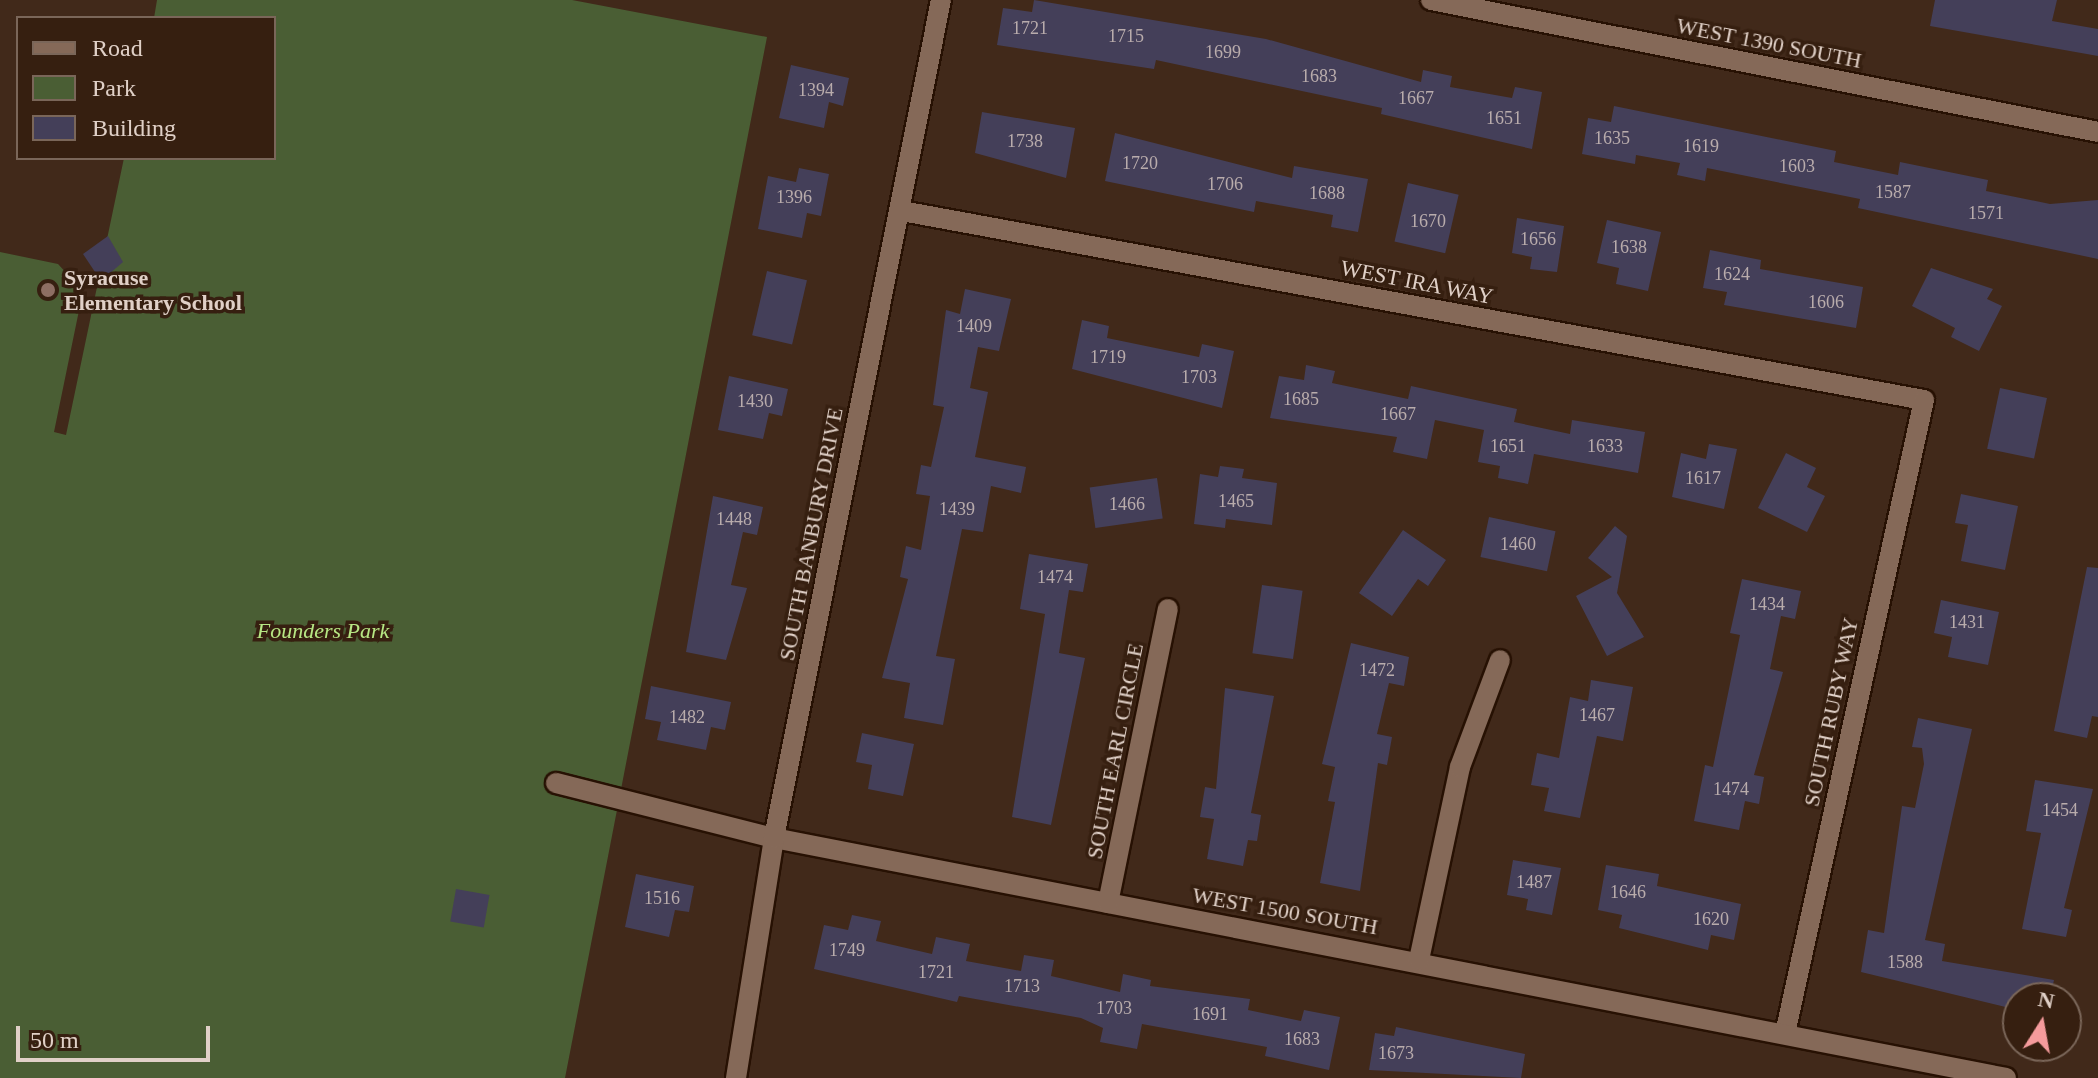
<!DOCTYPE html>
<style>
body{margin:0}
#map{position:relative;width:2098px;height:1078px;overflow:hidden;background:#41291a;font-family:Georgia,serif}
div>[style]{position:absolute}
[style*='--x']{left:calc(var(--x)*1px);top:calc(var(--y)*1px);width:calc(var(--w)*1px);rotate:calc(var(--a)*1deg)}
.green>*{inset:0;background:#4a5e34}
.building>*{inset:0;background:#443f59;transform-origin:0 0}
.roads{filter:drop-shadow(2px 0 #271103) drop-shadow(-2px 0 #271103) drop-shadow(0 2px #271103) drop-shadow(0 -2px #271103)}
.minor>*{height:20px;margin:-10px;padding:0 10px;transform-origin:10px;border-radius:10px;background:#856958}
.dots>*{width:22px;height:22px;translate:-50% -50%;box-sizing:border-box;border:4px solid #361f10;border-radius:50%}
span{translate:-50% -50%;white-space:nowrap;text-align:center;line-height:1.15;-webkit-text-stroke:7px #361f10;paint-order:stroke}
.number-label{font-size:18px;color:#b9acac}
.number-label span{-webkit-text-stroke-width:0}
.street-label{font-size:22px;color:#e0d0c7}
.poi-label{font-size:22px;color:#e0d0c7;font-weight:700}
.left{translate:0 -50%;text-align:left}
.park-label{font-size:22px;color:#b7e784;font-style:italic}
.legend{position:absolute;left:16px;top:16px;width:260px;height:144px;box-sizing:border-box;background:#361f10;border:2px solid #7a6659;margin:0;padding:10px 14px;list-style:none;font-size:24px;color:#e0d0c7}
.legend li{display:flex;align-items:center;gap:16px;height:40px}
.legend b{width:40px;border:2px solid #7a6659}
.north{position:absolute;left:2002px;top:982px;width:80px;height:80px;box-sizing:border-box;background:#361f10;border:2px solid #7a6659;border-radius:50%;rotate:11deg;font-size:22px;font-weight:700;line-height:32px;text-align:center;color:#e0d0c7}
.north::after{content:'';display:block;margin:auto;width:28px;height:36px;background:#f59b9c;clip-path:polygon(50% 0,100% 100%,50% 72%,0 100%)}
.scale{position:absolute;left:16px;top:1026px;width:194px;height:36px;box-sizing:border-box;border:4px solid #e0d0c7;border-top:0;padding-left:10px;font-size:24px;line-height:28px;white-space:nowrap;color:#e0d0c7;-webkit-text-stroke:6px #361f10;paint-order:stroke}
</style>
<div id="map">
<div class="green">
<div style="clip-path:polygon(157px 0,572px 0,767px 37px,565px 1078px,0 1078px,0 252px,58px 264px,83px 291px,54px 432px,66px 435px,124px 158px,274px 158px,274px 18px,154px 18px)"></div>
</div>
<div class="building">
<div style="clip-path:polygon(1034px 0,1266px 39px,1421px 82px,1423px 70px,1452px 76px,1450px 87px,1512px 98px,1515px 87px,1542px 92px,1532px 149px,1381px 114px,1382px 108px,1156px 60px,1154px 69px,997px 45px,1003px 8px,1032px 12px)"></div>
<div style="clip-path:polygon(1935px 0,2057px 0,2052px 21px,2098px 29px,2098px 56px,1930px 26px)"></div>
<div style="clip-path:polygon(791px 65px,849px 78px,843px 106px,829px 102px,824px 128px,779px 118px)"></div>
<div style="clip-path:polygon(1614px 106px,1836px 151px,1834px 162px,1898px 175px,1900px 162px,1988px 180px,1986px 191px,2050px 204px,2098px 200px,2098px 259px,1858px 208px,1860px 199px,1707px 168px,1705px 181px,1677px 175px,1680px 163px,1636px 155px,1635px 164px,1582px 154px,1588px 118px,1611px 122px)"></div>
<div style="clip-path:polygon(982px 112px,1075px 128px,1066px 178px,975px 153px)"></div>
<div style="clip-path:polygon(1115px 133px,1292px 178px,1294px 166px,1368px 179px,1358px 232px,1331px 227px,1333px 215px,1256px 201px,1254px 212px,1105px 181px)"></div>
<div style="clip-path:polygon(799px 168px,829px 174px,821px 216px,807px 213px,802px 238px,758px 229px,768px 176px,796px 182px)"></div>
<div style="left:1408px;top:183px;width:52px;height:60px;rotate:13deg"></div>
<div style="clip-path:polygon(1517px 218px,1564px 226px,1557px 272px,1530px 269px,1532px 257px,1512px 253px)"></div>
<div style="clip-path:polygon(1607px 220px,1661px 232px,1648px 291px,1616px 284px,1619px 268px,1597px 263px)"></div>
<div style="clip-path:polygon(108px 236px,123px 262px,101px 281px,83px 254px)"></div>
<div style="clip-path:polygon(1710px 250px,1761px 260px,1760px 269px,1863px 287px,1856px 328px,1724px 305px,1727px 292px,1703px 288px)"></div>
<div style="clip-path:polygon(1931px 268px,1993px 289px,1987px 299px,2002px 306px,1979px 351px,1951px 337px,1955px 328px,1912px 306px)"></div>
<div style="left:767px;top:271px;width:41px;height:66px;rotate:13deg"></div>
<div style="clip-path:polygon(965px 289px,1011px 299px,999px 351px,978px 347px,970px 388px,988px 392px,975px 457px,1026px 467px,1021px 493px,991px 486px,983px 532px,962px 529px,936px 656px,955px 659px,943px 725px,904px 718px,910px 683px,882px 678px,908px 579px,900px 577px,906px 546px,921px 550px,930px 496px,916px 494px,921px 465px,931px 467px,944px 407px,933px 405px,946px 310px,960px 314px)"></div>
<div style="clip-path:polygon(1082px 320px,1109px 326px,1107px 338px,1199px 357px,1202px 344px,1234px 351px,1222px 408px,1072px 369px)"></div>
<div style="clip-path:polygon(1306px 365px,1335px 371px,1332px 383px,1408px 399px,1411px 386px,1517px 409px,1514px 422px,1570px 434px,1572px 420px,1645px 432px,1638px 473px,1534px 454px,1528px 484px,1498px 478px,1500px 466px,1478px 462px,1484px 430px,1435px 420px,1427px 459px,1393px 452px,1397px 437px,1270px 418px,1279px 376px,1304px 380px)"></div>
<div style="clip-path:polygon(729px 376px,788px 389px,782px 416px,769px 413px,763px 439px,718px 430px)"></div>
<div style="left:2000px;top:388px;width:48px;height:62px;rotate:12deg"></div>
<div style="clip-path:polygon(1709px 444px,1737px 449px,1724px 509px,1672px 497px,1681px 453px,1706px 459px)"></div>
<div style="clip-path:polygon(1786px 453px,1816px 468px,1807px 487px,1825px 496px,1807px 532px,1758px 508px)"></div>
<div style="clip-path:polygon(1220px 466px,1244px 469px,1242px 478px,1277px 483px,1272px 525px,1226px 519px,1225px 528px,1194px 524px,1200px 474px,1218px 477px)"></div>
<div style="left:1157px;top:478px;width:41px;height:68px;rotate:82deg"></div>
<div style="clip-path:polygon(1961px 494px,2018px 506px,2005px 570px,1961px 561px,1968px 525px,1955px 523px)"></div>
<div style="clip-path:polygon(713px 496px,763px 507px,757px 535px,743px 532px,731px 585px,747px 588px,726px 660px,686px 652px)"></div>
<div style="left:1489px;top:517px;width:68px;height:41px;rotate:12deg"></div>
<div style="clip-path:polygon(1615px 526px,1627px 536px,1617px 593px,1644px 637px,1607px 656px,1576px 596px,1612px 577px,1588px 558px)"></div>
<div style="clip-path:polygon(1403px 530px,1446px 560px,1428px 586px,1418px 579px,1392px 616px,1359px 593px)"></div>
<div style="clip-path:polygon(1029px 554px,1088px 564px,1083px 592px,1069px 590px,1059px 653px,1085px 658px,1051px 825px,1012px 817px,1045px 614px,1020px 609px)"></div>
<div style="clip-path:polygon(2087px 567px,2098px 568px,2098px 717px,2092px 716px,2087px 738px,2054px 731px)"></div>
<div style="clip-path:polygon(1742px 579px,1801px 591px,1795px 619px,1781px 616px,1770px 669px,1783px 672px,1754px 775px,1764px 777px,1759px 804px,1745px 801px,1739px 830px,1694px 821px,1705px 765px,1713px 767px,1740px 635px,1730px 633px)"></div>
<div style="left:1262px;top:585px;width:41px;height:69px;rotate:8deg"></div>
<div style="clip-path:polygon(1941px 600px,1999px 612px,1988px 665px,1948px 657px,1952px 637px,1934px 633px)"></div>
<div style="clip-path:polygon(1351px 643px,1409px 657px,1404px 686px,1389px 683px,1377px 734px,1392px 737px,1387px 765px,1378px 763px,1360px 891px,1320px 883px,1335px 802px,1328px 801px,1335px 767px,1322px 764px)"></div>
<div style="clip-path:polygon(1591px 680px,1633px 687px,1623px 741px,1597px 736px,1580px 818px,1544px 811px,1549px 788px,1531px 785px,1537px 753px,1559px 758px,1570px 697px,1588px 701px)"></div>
<div style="clip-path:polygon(651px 686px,731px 702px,725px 730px,711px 727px,706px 750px,657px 740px,661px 722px,645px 719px)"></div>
<div style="clip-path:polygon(1225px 688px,1274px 696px,1251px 813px,1261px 815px,1257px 841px,1248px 840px,1243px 866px,1207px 859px,1214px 819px,1200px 817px,1205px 787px,1216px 789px)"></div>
<div style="clip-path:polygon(1918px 718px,1972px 729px,1925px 940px,1945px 944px,1942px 961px,2054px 980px,2050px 998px,2018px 998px,2018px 1010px,1861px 972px,1868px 930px,1884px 933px,1902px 806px,1915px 808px,1924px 764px,1922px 748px,1912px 747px)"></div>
<div style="clip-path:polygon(862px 733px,914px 744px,903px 796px,868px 789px,872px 765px,856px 762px)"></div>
<div style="clip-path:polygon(2035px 780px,2093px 789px,2064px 908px,2072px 910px,2066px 937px,2022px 929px,2041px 833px,2026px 831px)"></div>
<div style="clip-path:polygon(1513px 860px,1561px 868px,1552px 915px,1526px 910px,1528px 899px,1507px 895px)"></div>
<div style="clip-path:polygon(1606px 865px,1659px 874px,1657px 886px,1741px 904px,1734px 940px,1711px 935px,1708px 950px,1619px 928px,1622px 915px,1598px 910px)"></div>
<div style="clip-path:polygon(636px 874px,694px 886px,689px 912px,675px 910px,669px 937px,625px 927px)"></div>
<div style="left:456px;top:889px;width:34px;height:33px;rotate:10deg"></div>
<div style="clip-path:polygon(852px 915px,881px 921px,876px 941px,932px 954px,936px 937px,970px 944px,966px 961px,1021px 971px,1024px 955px,1054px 960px,1051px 976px,1120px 992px,1123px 974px,1151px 980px,1150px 986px,1250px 999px,1248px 1010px,1301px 1021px,1304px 1010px,1340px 1017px,1329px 1070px,1265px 1056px,1267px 1047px,1142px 1024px,1137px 1049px,1100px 1042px,1103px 1028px,1081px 1018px,959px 996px,957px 1002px,814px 969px,824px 925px,848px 930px)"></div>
<div style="clip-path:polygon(1396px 1027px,1525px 1054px,1521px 1078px,1369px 1070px,1375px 1033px,1394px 1036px)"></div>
</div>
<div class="roads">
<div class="minor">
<div style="--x:1431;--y:0;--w:680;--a:11.19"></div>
<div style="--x:902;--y:211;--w:1039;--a:10.48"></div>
<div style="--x:1924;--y:400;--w:649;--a:102.37"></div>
<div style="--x:556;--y:783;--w:225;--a:14.2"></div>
<div style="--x:774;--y:838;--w:1255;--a:11.02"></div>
<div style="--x:1108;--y:903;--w:300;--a:-78.5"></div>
<div style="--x:1419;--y:960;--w:197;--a:-78"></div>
<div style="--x:1460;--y:767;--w:114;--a:-69.5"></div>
<div style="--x:736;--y:1078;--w:243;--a:-81"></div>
<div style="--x:774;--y:838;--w:854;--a:-78.73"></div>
</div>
</div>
<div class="dots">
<div style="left:48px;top:290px;background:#8d6e63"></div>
</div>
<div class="number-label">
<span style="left:1030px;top:28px">1721</span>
<span style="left:1126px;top:36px">1715</span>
<span style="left:1223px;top:52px">1699</span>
<span style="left:1319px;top:76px">1683</span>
<span style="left:816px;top:90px">1394</span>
<span style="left:1416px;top:98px">1667</span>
<span style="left:1504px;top:118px">1651</span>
<span style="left:1612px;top:138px">1635</span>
<span style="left:1025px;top:141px">1738</span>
<span style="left:1701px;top:146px">1619</span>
<span style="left:1140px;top:163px">1720</span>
<span style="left:1797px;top:166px">1603</span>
<span style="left:1225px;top:184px">1706</span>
<span style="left:1893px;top:192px">1587</span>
<span style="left:1327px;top:193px">1688</span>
<span style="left:794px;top:197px">1396</span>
<span style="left:1986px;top:213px">1571</span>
<span style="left:1428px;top:221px">1670</span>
<span style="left:1538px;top:239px">1656</span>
<span style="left:1629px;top:247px">1638</span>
<span style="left:1732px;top:274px">1624</span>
<span style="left:1826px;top:302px">1606</span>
<span style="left:974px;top:326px">1409</span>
<span style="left:1108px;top:357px">1719</span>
<span style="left:1199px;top:377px">1703</span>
<span style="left:1301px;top:399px">1685</span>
<span style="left:755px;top:401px">1430</span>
<span style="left:1398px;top:414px">1667</span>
<span style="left:1508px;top:446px">1651</span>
<span style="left:1605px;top:446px">1633</span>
<span style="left:1703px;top:478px">1617</span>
<span style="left:1236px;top:501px">1465</span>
<span style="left:1127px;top:504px">1466</span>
<span style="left:957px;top:509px">1439</span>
<span style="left:734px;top:519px">1448</span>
<span style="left:1518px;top:544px">1460</span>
<span style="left:1055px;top:577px">1474</span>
<span style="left:1767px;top:604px">1434</span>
<span style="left:1967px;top:622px">1431</span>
<span style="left:1377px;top:670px">1472</span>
<span style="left:1597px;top:715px">1467</span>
<span style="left:687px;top:717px">1482</span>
<span style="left:1731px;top:789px">1474</span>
<span style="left:2060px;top:810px">1454</span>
<span style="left:1534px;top:882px">1487</span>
<span style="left:1628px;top:892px">1646</span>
<span style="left:662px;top:898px">1516</span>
<span style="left:1711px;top:919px">1620</span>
<span style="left:847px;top:950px">1749</span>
<span style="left:1905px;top:962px">1588</span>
<span style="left:936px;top:972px">1721</span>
<span style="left:1022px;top:986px">1713</span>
<span style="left:1114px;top:1008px">1703</span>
<span style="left:1210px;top:1014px">1691</span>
<span style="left:1302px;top:1039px">1683</span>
<span style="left:1396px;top:1053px">1673</span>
</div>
<div class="street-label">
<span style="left:1769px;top:43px;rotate:11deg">WEST 1390 SOUTH</span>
<span style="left:1417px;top:282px;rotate:11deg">WEST IRA WAY</span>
<span style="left:811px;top:534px;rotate:-79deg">SOUTH BANBURY DRIVE</span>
<span style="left:1831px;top:712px;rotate:-78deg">SOUTH RUBY WAY</span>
<span style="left:1115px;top:751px;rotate:-79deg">SOUTH EARL CIRCLE</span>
<span style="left:1285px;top:911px;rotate:10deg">WEST 1500 SOUTH</span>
</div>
<div class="poi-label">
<span class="left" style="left:64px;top:290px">Syracuse<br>Elementary School</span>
</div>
<div class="park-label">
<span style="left:323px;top:631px">Founders Park</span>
</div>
<ul class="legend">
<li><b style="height:10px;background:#856958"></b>Road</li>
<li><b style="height:22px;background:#4a5e34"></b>Park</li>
<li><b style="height:22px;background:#443f59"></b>Building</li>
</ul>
<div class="north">N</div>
<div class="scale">50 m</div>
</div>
